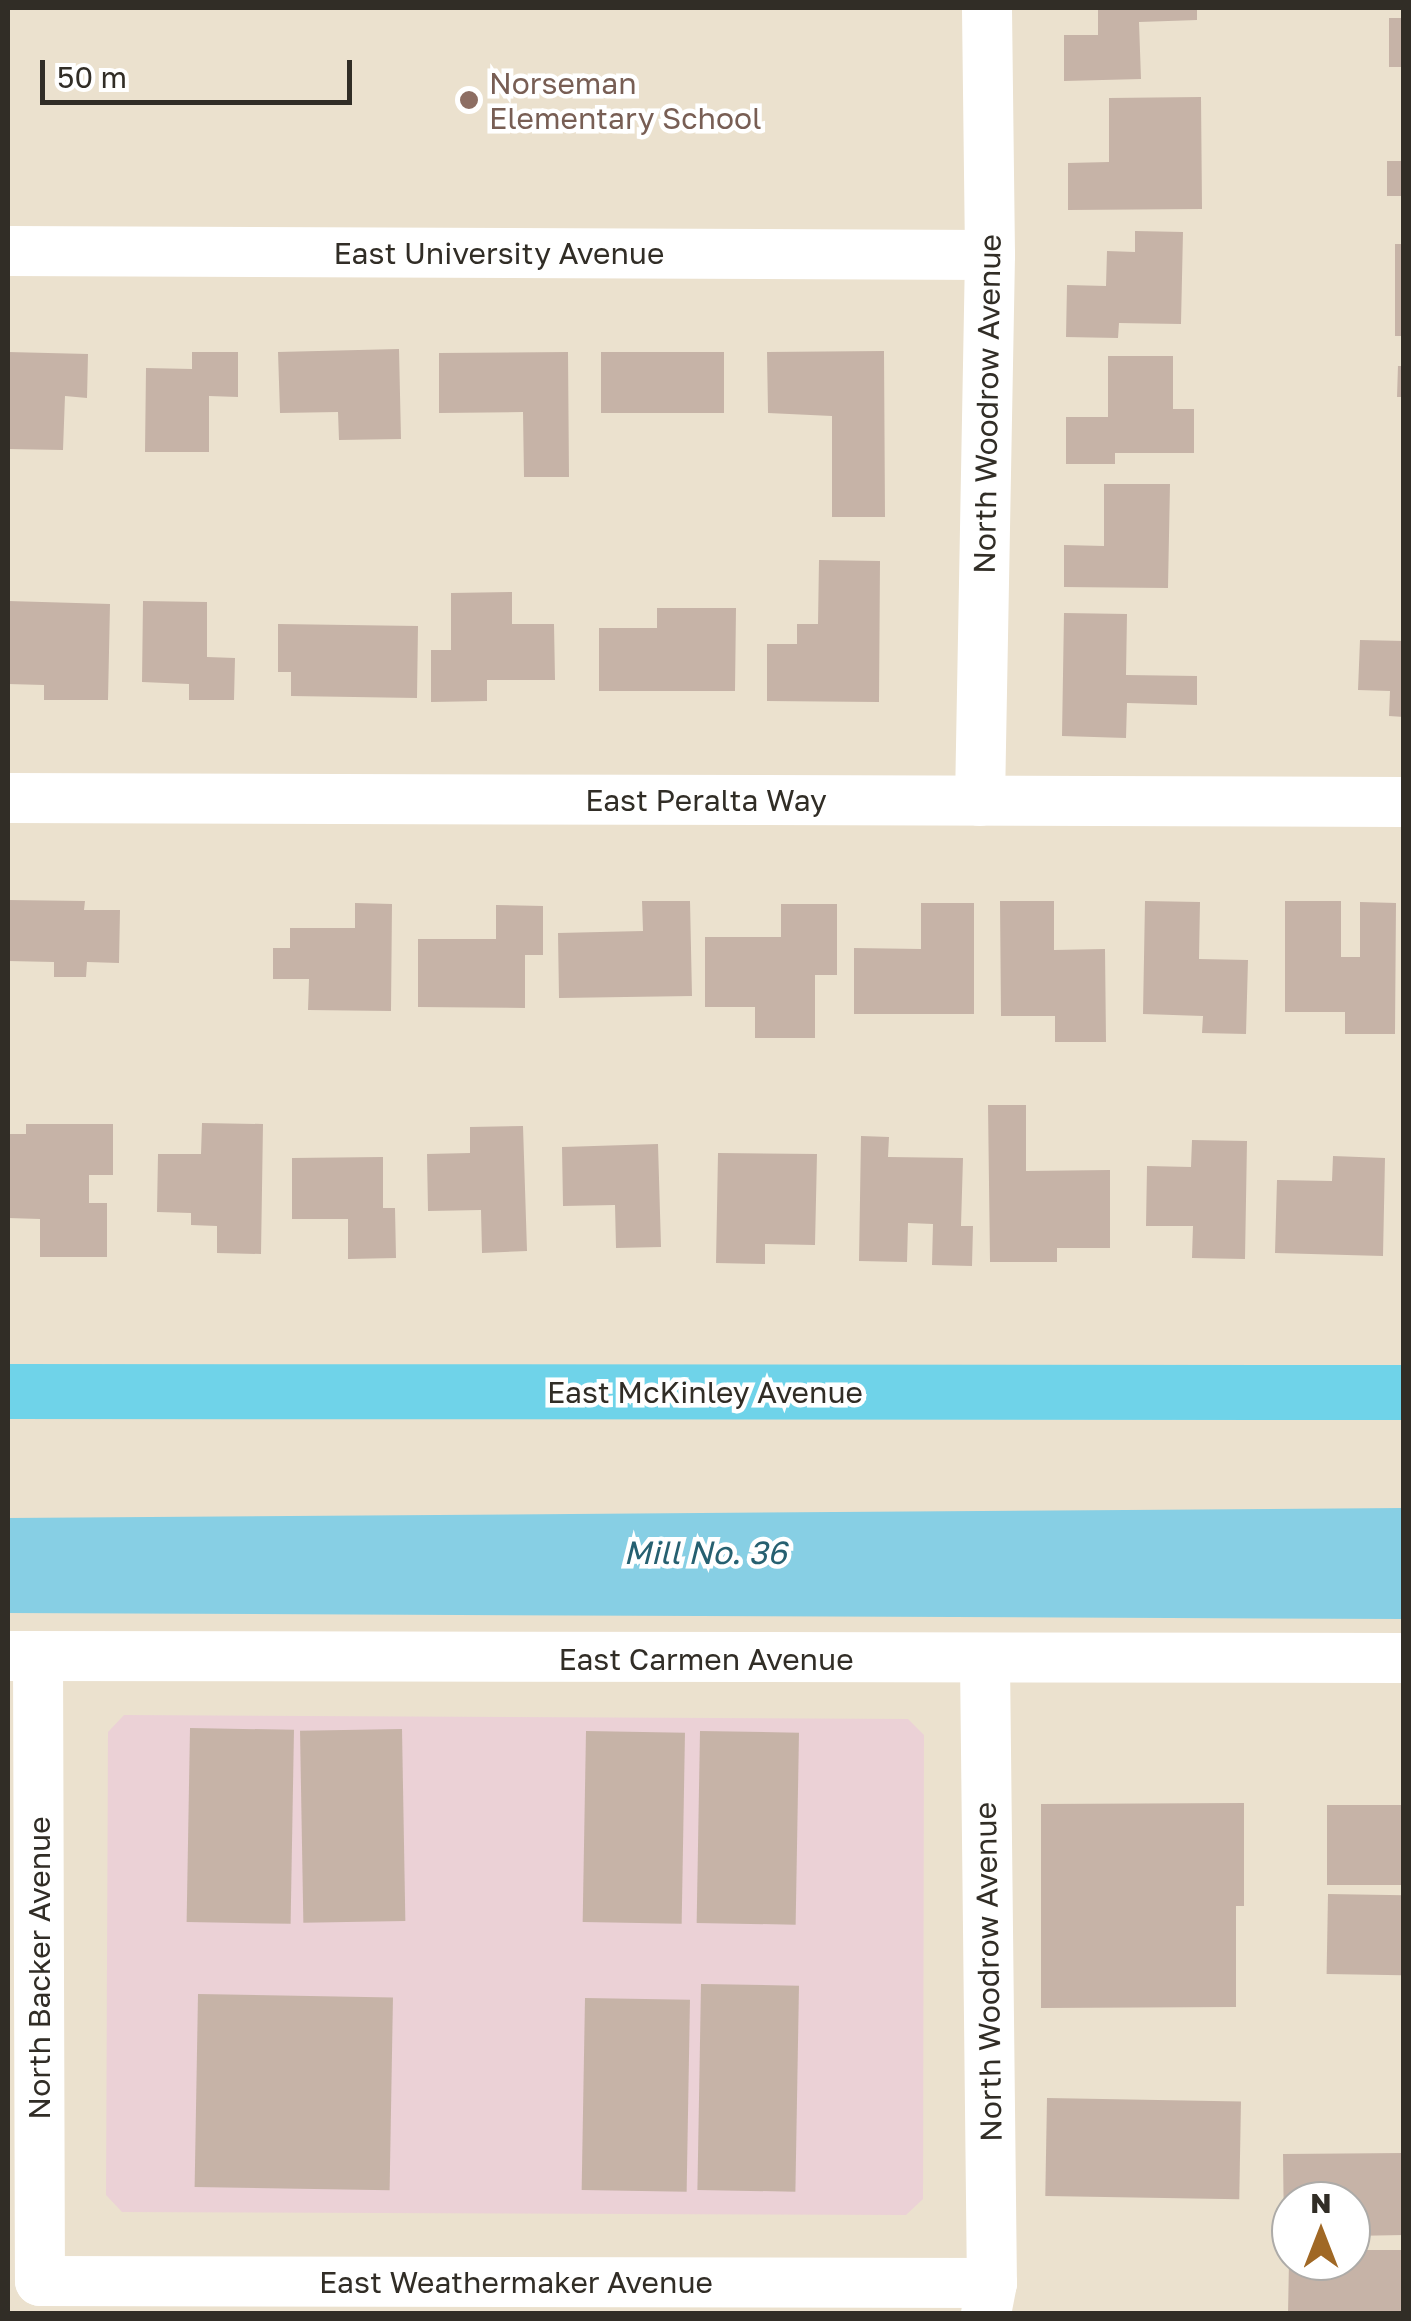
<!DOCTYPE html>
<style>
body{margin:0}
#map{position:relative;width:1411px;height:2321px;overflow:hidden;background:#ebe1ce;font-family:"Golos Text",sans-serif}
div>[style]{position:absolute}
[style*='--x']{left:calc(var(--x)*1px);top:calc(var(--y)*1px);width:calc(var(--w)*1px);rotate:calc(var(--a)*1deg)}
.industrial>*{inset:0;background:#ebd1d6}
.water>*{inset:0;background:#87cfe4}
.building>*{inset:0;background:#c6b3a7;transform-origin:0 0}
.minor>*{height:50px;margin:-25px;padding:0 25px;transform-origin:25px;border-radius:25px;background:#fff}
.major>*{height:55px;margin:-27.5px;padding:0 27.5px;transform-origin:27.5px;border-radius:27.5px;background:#6fd3e9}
.dots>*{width:28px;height:28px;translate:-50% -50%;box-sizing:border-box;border:5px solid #fff;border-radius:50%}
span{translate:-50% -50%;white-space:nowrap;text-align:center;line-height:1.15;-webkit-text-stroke:9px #fff;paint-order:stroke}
.education-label{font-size:30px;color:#785e54}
.left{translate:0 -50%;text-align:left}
.street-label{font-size:30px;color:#312d26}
.water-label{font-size:32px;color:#266070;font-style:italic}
.frame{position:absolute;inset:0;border:10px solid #312d26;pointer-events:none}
.north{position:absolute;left:1271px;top:2181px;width:100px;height:100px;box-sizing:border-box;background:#fff;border:2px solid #adaba8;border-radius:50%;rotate:0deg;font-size:28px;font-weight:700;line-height:40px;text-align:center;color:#312d26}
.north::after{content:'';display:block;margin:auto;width:35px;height:45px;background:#a06825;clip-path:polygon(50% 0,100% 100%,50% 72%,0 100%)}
.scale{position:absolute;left:40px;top:60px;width:312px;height:45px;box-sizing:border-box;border:5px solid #312d26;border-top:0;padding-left:12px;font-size:30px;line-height:35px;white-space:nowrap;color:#312d26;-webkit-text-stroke:8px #fff;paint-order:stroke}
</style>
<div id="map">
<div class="industrial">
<div style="clip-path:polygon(124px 1715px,908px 1719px,924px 1735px,923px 2199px,906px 2215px,122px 2212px,106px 2195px,108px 1732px)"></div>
</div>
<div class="water">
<div style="clip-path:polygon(1403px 1508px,1403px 1619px,8px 1613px,8px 1518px)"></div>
</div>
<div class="building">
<div style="clip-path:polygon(1098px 8px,1197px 8px,1197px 20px,1139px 22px,1141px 79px,1064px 81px,1064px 35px,1098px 35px)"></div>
<div style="left:1389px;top:18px;width:15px;height:49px"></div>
<div style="clip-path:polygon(1201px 97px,1202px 209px,1068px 210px,1068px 163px,1109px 162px,1109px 98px)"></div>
<div style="left:1387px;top:161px;width:17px;height:35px"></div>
<div style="clip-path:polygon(1135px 231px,1183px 232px,1181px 324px,1119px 323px,1118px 338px,1066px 337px,1067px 285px,1106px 286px,1107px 251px,1135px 252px)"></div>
<div style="left:1395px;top:244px;width:9px;height:92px"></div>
<div style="clip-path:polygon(399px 349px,401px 439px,339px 440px,338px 412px,280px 413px,278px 352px)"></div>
<div style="clip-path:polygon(884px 351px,885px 517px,832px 517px,832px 416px,768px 413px,767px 352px)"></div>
<div style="clip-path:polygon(8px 352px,88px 354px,87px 398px,65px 396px,63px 450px,8px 449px)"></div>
<div style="clip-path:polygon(192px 352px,238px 352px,238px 397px,209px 396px,209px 452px,145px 452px,146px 368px,192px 369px)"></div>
<div style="clip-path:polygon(568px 352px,569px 477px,524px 477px,523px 412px,439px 413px,439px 353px)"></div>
<div style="left:724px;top:352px;width:61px;height:123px;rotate:90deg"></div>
<div style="clip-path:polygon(1108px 356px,1173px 356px,1173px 409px,1194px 409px,1194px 453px,1115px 453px,1115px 464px,1066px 464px,1066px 417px,1108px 417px)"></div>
<div style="clip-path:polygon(1398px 366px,1404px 366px,1404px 397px,1397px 397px)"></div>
<div style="clip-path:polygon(1104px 484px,1170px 484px,1168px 588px,1064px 587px,1064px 545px,1104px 546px)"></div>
<div style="clip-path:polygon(819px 560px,880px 561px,879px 702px,767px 701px,767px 644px,797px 644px,797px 624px,818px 624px)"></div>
<div style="clip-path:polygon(512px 592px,512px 624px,554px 624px,555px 680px,487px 680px,487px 701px,431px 702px,431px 650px,451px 650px,451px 593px)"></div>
<div style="clip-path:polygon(8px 601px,110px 604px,108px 700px,44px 700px,44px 685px,8px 684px)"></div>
<div style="clip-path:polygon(143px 601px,207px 602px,207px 657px,235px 658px,234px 700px,189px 700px,189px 684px,142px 682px)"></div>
<div style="clip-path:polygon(657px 608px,736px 608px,735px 691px,599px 691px,599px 628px,657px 628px)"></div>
<div style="clip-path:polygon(1064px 613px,1127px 614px,1126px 675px,1197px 676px,1197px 705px,1127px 703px,1126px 738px,1062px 736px)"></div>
<div style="clip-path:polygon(278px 624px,418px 626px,417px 698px,291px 696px,291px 672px,278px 672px)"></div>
<div style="clip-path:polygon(1360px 640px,1404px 641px,1404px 717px,1389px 716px,1390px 691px,1358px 690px)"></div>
<div style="clip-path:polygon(8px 900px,85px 901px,84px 910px,120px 910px,119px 963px,87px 962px,86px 977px,54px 977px,54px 962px,8px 961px)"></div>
<div style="clip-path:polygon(642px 901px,690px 901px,692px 996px,559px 998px,558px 933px,643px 931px)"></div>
<div style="clip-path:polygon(1000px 901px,1054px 901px,1054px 950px,1105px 949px,1106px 1042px,1055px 1042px,1055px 1016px,1001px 1016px)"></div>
<div style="clip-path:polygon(1145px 901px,1200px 902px,1199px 959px,1248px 960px,1246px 1034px,1202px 1033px,1203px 1016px,1143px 1014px)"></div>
<div style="clip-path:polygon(1285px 901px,1341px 901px,1341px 957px,1360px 957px,1360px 902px,1396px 903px,1395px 1034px,1345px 1034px,1345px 1012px,1285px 1012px)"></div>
<div style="clip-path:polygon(355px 903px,392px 904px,391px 1011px,308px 1010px,309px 979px,273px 979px,273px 948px,290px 948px,290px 928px,355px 928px)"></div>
<div style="clip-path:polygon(921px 903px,974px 903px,974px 1014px,854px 1014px,854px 948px,921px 949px)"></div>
<div style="clip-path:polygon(781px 904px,837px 904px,837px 975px,815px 975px,815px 1038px,755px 1038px,755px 1007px,705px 1007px,705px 937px,781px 937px)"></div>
<div style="clip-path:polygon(496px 905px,543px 906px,543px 955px,525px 955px,525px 1008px,418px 1007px,418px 939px,496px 939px)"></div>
<div style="clip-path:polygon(988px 1105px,1026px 1105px,1026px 1171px,1110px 1170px,1110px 1248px,1057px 1248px,1057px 1262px,990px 1262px)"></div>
<div style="clip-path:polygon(202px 1123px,263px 1124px,261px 1254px,217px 1253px,217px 1226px,191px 1225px,191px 1213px,157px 1212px,158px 1154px,201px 1154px)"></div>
<div style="clip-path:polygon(26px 1124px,113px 1124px,113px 1175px,89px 1175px,89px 1203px,107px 1203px,107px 1257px,40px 1257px,40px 1219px,8px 1218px,8px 1134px,26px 1134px)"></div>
<div style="clip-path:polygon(523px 1126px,527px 1251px,482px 1253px,481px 1210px,428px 1211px,427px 1154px,470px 1153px,470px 1127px)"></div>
<div style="clip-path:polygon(861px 1136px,889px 1137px,888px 1157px,963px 1158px,961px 1226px,973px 1226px,972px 1266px,932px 1265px,933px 1224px,908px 1223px,907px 1262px,859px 1261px)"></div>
<div style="clip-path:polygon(1192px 1140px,1247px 1141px,1245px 1259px,1192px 1258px,1193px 1226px,1146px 1226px,1147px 1166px,1191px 1167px)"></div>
<div style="clip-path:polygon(658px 1144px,661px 1247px,616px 1248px,615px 1205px,563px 1206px,562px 1147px)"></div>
<div style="clip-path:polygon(718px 1153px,817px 1154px,815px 1245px,765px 1244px,765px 1264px,716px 1263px)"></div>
<div style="clip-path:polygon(1333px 1156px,1385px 1158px,1383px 1256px,1275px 1253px,1277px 1180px,1332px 1181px)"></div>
<div style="clip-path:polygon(383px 1157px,383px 1208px,395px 1208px,396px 1258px,348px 1259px,348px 1219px,292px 1219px,292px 1158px)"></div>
<div style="left:190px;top:1728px;width:104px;height:194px;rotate:1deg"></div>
<div style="left:402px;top:1729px;width:192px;height:102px;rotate:89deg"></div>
<div style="left:586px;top:1731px;width:99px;height:191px;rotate:1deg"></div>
<div style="left:700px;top:1731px;width:99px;height:192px;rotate:1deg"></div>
<div style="clip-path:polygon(1244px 1803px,1244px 1906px,1236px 1906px,1236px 2007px,1041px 2008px,1041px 1804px)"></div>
<div style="left:1404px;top:1805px;width:80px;height:77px;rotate:90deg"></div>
<div style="left:1328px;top:1894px;width:76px;height:80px;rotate:1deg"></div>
<div style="left:701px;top:1984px;width:98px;height:206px;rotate:1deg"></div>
<div style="left:198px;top:1994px;width:195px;height:193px;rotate:1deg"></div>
<div style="left:585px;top:1998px;width:105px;height:192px;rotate:1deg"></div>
<div style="left:1047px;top:2098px;width:194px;height:98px;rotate:1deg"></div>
<div style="clip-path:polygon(1404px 2153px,1404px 2235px,1351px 2236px,1351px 2201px,1291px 2201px,1291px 2237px,1284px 2237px,1283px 2154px)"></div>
<div style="clip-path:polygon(1351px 2250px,1404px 2250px,1404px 2314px,1288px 2314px,1289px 2261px,1351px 2261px)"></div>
</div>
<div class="minor">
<div style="--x:8;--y:251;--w:982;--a:0.23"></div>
<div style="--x:8;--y:798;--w:1396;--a:0.16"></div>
<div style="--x:980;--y:801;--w:546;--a:-88.95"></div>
<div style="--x:990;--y:255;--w:247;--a:-90.7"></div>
<div style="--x:8;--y:1656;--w:1396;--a:0.08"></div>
<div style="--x:38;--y:1656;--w:625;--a:89.82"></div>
<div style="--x:40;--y:2281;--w:952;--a:0.12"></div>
<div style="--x:985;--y:1661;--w:622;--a:89.36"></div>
<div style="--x:992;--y:2283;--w:32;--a:101"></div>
</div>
<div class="major">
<div style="--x:8;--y:1391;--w:1396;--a:0.04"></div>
</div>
<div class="dots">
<div style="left:469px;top:100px;background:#8d6e63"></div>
</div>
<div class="education-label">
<span class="left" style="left:489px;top:100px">Norseman<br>Elementary School</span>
</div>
<div class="street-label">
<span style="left:499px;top:253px">East University Avenue</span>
<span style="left:987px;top:404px;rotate:-89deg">North Woodrow Avenue</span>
<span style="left:706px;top:800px">East Peralta Way</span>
<span style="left:705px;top:1392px">East McKinley Avenue</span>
<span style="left:706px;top:1659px">East Carmen Avenue</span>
<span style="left:39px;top:1968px;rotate:-90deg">North Backer Avenue</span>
<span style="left:988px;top:1972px;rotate:-91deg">North Woodrow Avenue</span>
<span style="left:516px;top:2282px">East Weathermaker Avenue</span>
</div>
<div class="water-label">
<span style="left:705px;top:1552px">Mill No. 36</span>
</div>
<div class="frame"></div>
<div class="north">N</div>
<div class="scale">50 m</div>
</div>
